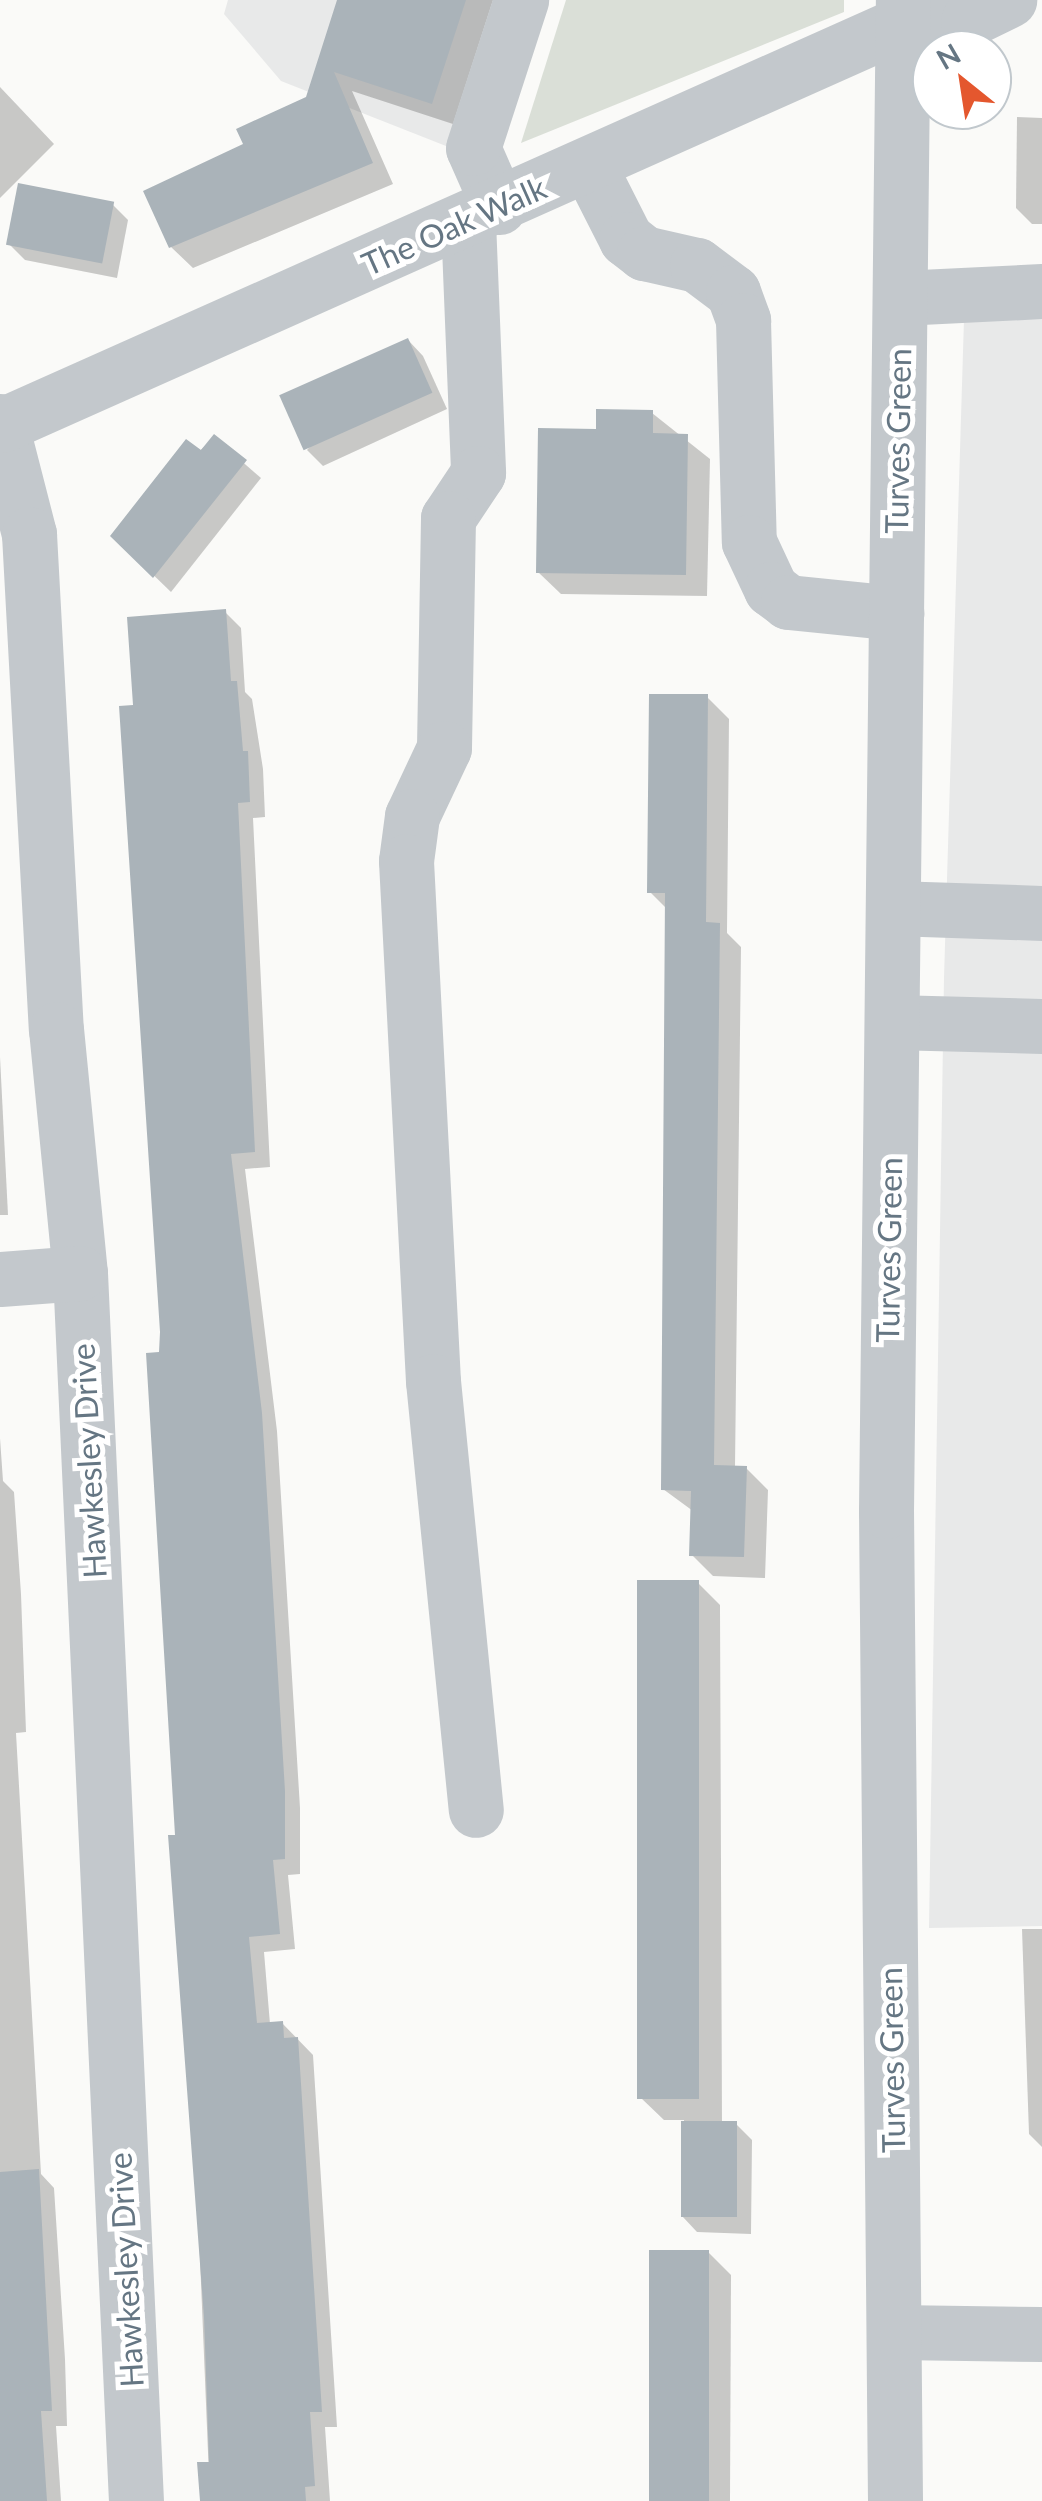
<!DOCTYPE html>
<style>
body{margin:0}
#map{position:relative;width:1042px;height:2501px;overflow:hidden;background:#fafaf8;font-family:Lato,sans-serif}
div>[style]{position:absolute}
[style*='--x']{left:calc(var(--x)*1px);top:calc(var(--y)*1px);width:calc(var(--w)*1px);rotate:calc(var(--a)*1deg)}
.built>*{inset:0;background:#e8e9e9}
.green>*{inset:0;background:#dadfd7}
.shadow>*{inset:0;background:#0003}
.building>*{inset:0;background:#aab3b9;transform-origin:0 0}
.minor>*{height:55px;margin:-27.5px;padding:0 27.5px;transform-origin:27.5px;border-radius:27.5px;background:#c3c8cc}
span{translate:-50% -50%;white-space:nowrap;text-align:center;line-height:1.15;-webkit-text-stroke:10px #fff;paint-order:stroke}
.street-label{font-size:32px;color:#657683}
.north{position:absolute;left:912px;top:30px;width:100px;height:100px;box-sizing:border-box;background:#fff;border:2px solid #c1c8cd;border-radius:50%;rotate:330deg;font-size:28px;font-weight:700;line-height:40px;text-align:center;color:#657683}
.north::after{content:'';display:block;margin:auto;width:35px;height:45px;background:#e4572e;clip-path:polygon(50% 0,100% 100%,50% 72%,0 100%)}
</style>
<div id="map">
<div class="built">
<div style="clip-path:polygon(228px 0,494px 0,446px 146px,281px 81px,224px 14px)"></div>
<div style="clip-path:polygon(1042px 276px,1042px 1926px,929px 1928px,944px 978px,965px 286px)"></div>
</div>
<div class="green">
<div style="clip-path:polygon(566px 0,844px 0,844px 12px,521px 143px)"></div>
</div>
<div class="shadow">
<div style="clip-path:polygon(340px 0,493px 0,453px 124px,352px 91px,393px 184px,193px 268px,171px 247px,246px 146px,308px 99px)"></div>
<div style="clip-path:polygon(0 87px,54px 144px,0 198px)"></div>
<div style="clip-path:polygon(1017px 117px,1042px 118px,1042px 224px,1032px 224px,1016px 208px)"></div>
<div style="clip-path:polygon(112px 204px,128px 220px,117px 278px,25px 260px,9px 244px)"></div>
<div style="clip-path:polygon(408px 340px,423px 356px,447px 409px,323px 466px,307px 450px)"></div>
<div style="clip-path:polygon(652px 413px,710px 459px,707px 596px,561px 594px,538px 572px,599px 431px)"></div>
<div style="clip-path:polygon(214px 437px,261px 478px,171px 592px,113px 536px)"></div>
<div style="clip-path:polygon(225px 612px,241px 628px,245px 692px,252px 699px,263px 769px,265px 817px,253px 818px,270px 1167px,245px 1169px,277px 1431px,300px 1808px,300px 1874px,288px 1875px,295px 1949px,264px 1952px,270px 2024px,282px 2023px,313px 2055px,337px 2427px,325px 2427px,330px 2501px,210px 2501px,136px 707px)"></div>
<div style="clip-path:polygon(707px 697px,729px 719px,727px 933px,741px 947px,735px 1468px,746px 1468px,768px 1490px,765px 1578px,713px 1576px,692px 1555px,693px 1511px,663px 1489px,667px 909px,650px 892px)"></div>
<div style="clip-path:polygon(0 1057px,8px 1215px,0 1215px)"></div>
<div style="clip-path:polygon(0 1438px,3px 1481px,14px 1492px,21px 1594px,26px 1732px,16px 1733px,41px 2174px,54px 2188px,65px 2359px,67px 2426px,56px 2426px,61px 2501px,0 2501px)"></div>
<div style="clip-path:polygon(698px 1583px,720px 1605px,722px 2124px,736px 2124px,752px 2140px,751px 2234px,697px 2232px,682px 2216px,684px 2120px,664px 2120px,641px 2098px)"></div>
<div style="clip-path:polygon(1022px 1929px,1042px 1929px,1042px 2147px,1029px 2134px)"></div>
<div style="clip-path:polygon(708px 2252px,731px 2275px,730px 2501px,649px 2501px)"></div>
</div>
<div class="building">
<div style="clip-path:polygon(337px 0,466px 0,432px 104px,334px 72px,373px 163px,169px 248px,143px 191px,243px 144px,236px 129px,306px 97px)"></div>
<div style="left:18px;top:183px;width:98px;height:63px;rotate:11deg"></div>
<div style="left:408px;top:338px;width:60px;height:141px;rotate:66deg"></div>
<div style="clip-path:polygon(596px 409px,653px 410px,653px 433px,688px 434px,686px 575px,536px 573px,538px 428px,596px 429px)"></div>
<div style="clip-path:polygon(214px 434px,247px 460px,153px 578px,110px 536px,186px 439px,201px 450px)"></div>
<div style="clip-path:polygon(226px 609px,231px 681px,237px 681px,243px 751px,248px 751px,250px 802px,238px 803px,255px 1152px,231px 1154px,262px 1413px,285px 1791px,285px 1859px,273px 1860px,280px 1934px,249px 1937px,257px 2023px,283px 2021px,284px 2038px,298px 2037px,322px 2412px,310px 2412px,315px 2486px,305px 2487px,306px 2501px,200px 2501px,197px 2462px,209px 2462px,204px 2317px,168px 1835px,175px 1835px,146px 1353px,159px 1352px,160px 1332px,119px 706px,133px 705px,127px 617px)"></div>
<div style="clip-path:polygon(649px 694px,708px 694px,706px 922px,720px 923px,714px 1465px,747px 1466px,744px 1557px,689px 1556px,691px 1491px,661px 1490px,665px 893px,647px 893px)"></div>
<div style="left:699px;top:1580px;width:519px;height:62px;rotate:90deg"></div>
<div style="left:681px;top:2121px;width:56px;height:96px"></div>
<div style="clip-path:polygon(39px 2169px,52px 2411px,41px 2411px,47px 2501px,0 2501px,0 2172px)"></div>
<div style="left:649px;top:2250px;width:60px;height:251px"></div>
</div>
<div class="minor">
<div style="--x:589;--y:166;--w:82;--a:63.1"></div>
<div style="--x:626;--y:239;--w:23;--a:38"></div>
<div style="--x:644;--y:253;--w:54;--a:12.8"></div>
<div style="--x:697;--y:265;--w:45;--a:36.9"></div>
<div style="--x:733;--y:292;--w:30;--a:70"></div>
<div style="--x:743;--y:320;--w:222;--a:88.5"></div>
<div style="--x:749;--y:542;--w:52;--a:64.9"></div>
<div style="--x:771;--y:589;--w:21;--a:37"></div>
<div style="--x:788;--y:602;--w:109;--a:5.8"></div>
<div style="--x:499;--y:207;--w:64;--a:-113.8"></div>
<div style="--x:473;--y:148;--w:156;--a:-72"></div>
<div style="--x:468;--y:221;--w:252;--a:87.7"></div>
<div style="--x:478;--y:473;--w:54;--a:123.7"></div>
<div style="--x:448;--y:518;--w:230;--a:91"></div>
<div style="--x:444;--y:748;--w:75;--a:115.2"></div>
<div style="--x:412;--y:816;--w:45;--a:97.6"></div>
<div style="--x:406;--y:861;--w:521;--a:87.03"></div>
<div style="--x:433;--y:1381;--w:431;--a:84.3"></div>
<div style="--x:900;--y:298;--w:142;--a:-2.8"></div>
<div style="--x:0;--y:421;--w:117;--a:75.6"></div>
<div style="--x:29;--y:534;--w:496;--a:86.9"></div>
<div style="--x:56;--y:1029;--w:245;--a:84.4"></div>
<div style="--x:80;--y:1273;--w:1229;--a:87.39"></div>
<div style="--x:2;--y:425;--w:987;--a:-24.05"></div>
<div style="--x:903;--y:23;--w:65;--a:-2.6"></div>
<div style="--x:968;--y:20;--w:46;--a:-26"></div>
<div style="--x:893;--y:908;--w:149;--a:1.9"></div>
<div style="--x:892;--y:1022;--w:150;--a:1.5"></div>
<div style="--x:0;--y:1279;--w:80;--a:-4.3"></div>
<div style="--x:895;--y:2332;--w:147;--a:0.8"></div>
<div style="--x:895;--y:2501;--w:990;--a:-90.52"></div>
<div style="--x:886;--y:1511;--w:1511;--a:-89.36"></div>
</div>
<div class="street-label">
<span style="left:454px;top:226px;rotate:-24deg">The Oak Walk</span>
<span style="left:898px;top:441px;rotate:-89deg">Turves Green</span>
<span style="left:889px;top:1250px;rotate:-89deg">Turves Green</span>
<span style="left:89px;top:1461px;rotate:-93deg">Hawkesley Drive</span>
<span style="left:892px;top:2060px;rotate:-91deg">Turves Green</span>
<span style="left:126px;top:2270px;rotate:-93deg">Hawkesley Drive</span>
</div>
<div class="north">N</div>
</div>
